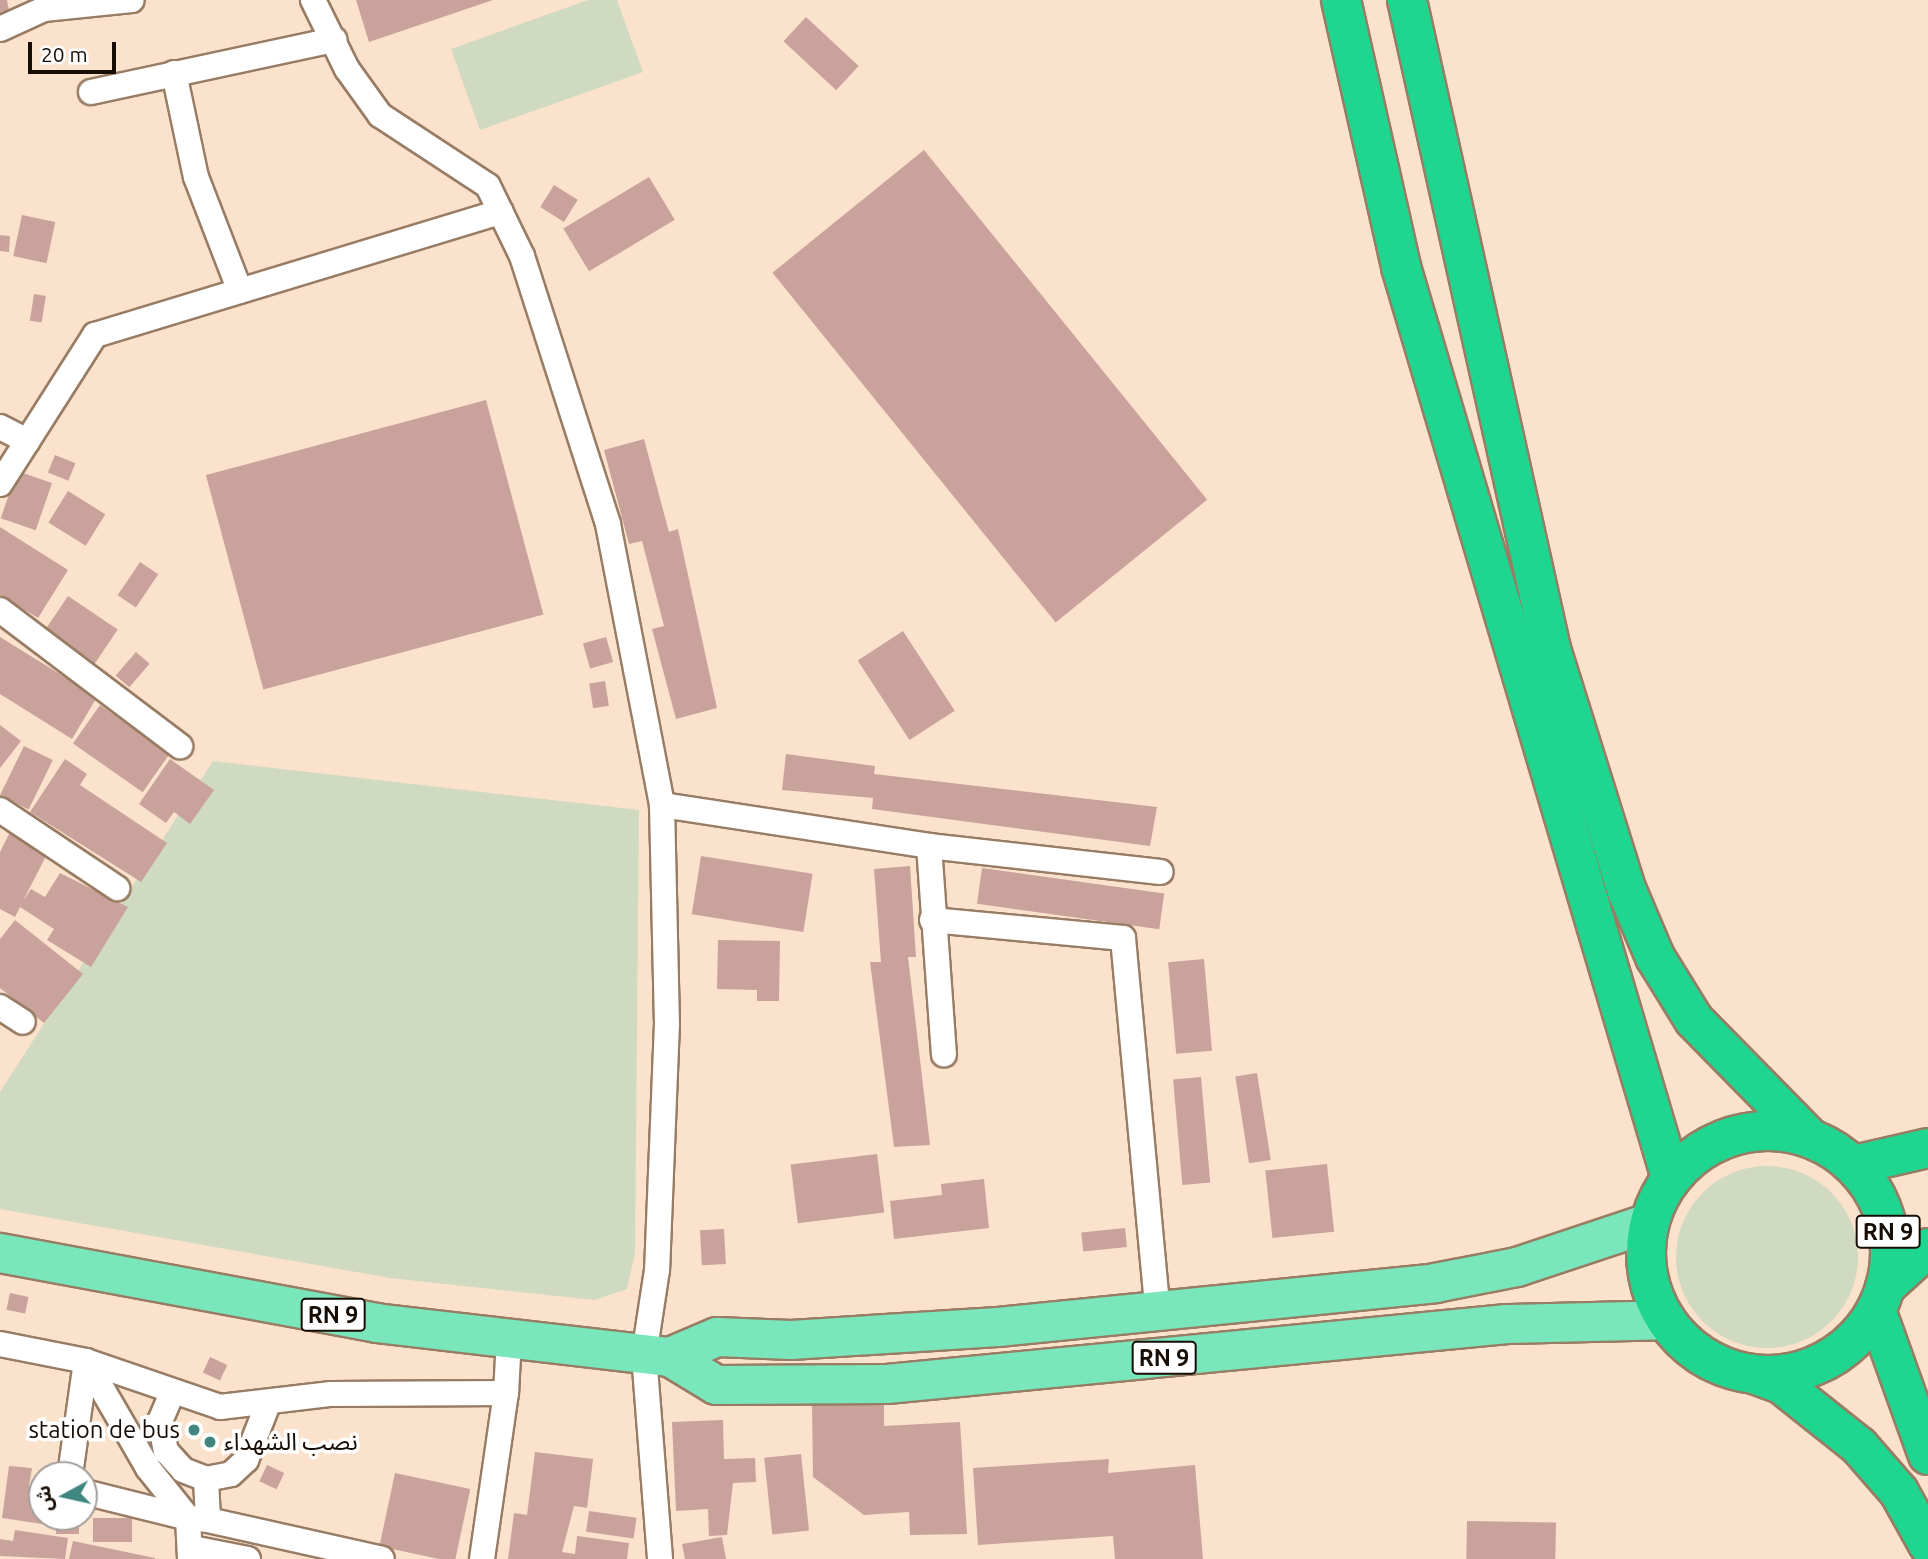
<!DOCTYPE html>
<meta charset="utf-8">
<style>
body{margin:0}
#map{position:relative;width:1928px;height:1559px;overflow:hidden;background:#fbe2cd;font-family:Ubuntu,"Noto Sans Arabic",sans-serif}
div>[style]{position:absolute}
[style*='--x']{left:calc(var(--x)*1px);top:calc(var(--y)*1px);width:calc(var(--w)*1px);rotate:calc(var(--a)*1deg)}
.green>*{inset:0;background:#cfdac0}
.round{border-radius:50%}
.building>*{inset:0;background:#caa29c;transform-origin:0 0}
.roads{filter:drop-shadow(2px 0 #987c64) drop-shadow(-2px 0 #987c64) drop-shadow(0 2px #987c64) drop-shadow(0 -2px #987c64)}
.street>*{height:24px;margin:-12px;padding:0 12px;transform-origin:12px;border-radius:12px;background:#fff}
.primary>*{height:38px;margin:-19px;padding:0 19px;transform-origin:19px;border-radius:19px;background:#79e6bc}
.highway>*{height:38px;margin:-19px;padding:0 19px;transform-origin:19px;border-radius:19px;background:#1fd690}
.highway>.ring{margin:-19px;padding:0;box-sizing:content-box;background:none;border:38px solid #1fd690;border-radius:50%}
.dots>*{width:19px;height:19px;translate:-50% -50%;box-sizing:border-box;border:4px solid #fff;border-radius:50%}
span{translate:-50% -50%;white-space:nowrap;text-align:center;line-height:1.15;-webkit-text-stroke:7px #fff;paint-order:stroke}
.shield-label span{padding:2px 5px;background:#fff;border:2px solid;border-radius:5px;-webkit-text-stroke-width:0}
.shield-label{font-size:23px;color:#170d05;font-weight:700}
.poi-label{font-size:24px;color:#170d05}
.right{translate:-100% -50%;text-align:right}
.left{translate:0 -50%;text-align:left}
.north{position:absolute;left:28px;top:1461px;width:70px;height:70px;box-sizing:border-box;background:#fff;border:2px solid #a29e9b;border-radius:50%;rotate:262deg;font-size:19px;font-weight:700;line-height:28px;text-align:center;color:#170d05}
.north::after{content:'';display:block;margin:auto;width:24px;height:32px;background:#3f867f;clip-path:polygon(50% 0,100% 100%,50% 72%,0 100%)}
.scale{position:absolute;left:28px;top:42px;width:88px;height:32px;box-sizing:border-box;border:4px solid #170d05;border-top:0;padding-left:9px;font-size:21px;line-height:24px;white-space:nowrap;color:#170d05;-webkit-text-stroke:5px #fff;paint-order:stroke}
</style>
<div id="map">
<div class="green">
<div style="clip-path:polygon(588px 0,617px 0,643px 72px,480px 130px,451px 49px)"></div>
<div style="clip-path:polygon(213px 761px,639px 810px,635px 1253px,627px 1289px,595px 1300px,390px 1278px,0 1209px,0 1092px)"></div>
<div class="round" style="left:1676px;top:1166px;width:182px;height:182px"></div>
</div>
<div class="building">
<div style="clip-path:polygon(0 0,7px 0,10px 16px,0 17px)"></div>
<div style="clip-path:polygon(356px 0,493px 0,369px 42px)"></div>
<div style="left:806px;top:17px;width:72px;height:33px;rotate:43deg"></div>
<div style="left:924px;top:150px;width:450px;height:195px;rotate:51deg"></div>
<div style="left:649px;top:177px;width:50px;height:100px;rotate:59deg"></div>
<div style="left:554px;top:185px;width:28px;height:26px;rotate:32deg"></div>
<div style="left:22px;top:215px;width:34px;height:42px;rotate:12deg"></div>
<div style="clip-path:polygon(0 235px,10px 236px,9px 252px,0 251px)"></div>
<div style="left:34px;top:294px;width:12px;height:27px;rotate:9deg"></div>
<div style="left:486px;top:400px;width:222px;height:290px;rotate:75deg"></div>
<div style="clip-path:polygon(644px 439px,669px 532px,678px 529px,717px 708px,676px 719px,652px 629px,664px 626px,642px 541px,629px 544px,604px 450px)"></div>
<div style="left:55px;top:455px;width:22px;height:19px;rotate:22deg"></div>
<div style="left:17px;top:471px;width:37px;height:50px;rotate:19deg"></div>
<div style="left:68px;top:491px;width:44px;height:37px;rotate:32deg"></div>
<div style="clip-path:polygon(0 527px,68px 570px,38px 618px,0 595px)"></div>
<div style="left:140px;top:562px;width:22px;height:40px;rotate:34deg"></div>
<div style="left:68px;top:596px;width:60px;height:48px;rotate:34deg"></div>
<div style="left:903px;top:631px;width:95px;height:54px;rotate:57deg"></div>
<div style="clip-path:polygon(0 637px,97px 697px,72px 739px,0 694px)"></div>
<div style="left:606px;top:637px;width:26px;height:24px;rotate:74deg"></div>
<div style="left:136px;top:652px;width:18px;height:31px;rotate:41deg"></div>
<div style="left:605px;top:681px;width:25px;height:16px;rotate:81deg"></div>
<div style="left:100px;top:705px;width:85px;height:47px;rotate:35deg"></div>
<div style="clip-path:polygon(0 725px,21px 741px,0 768px)"></div>
<div style="left:24px;top:746px;width:32px;height:55px;rotate:26deg"></div>
<div style="clip-path:polygon(786px 754px,875px 766px,874px 774px,1157px 807px,1150px 846px,872px 809px,873px 798px,782px 790px)"></div>
<div style="clip-path:polygon(65px 759px,87px 774px,80px 785px,167px 843px,141px 882px,30px 812px)"></div>
<div style="clip-path:polygon(170px 759px,214px 790px,190px 824px,174px 812px,166px 823px,139px 804px)"></div>
<div style="clip-path:polygon(10px 832px,48px 852px,23px 901px,31px 889px,45px 897px,60px 873px,128px 907px,91px 967px,47px 940px,54px 929px,20px 907px,15px 917px,0 909px,0 852px)"></div>
<div style="left:701px;top:856px;width:113px;height:59px;rotate:9deg"></div>
<div style="clip-path:polygon(910px 866px,916px 957px,908px 957px,930px 1145px,894px 1147px,870px 962px,881px 962px,874px 869px)"></div>
<div style="left:982px;top:868px;width:184px;height:36px;rotate:8deg"></div>
<div style="clip-path:polygon(15px 920px,83px 974px,44px 1023px,0 988px,0 939px)"></div>
<div style="clip-path:polygon(718px 940px,780px 941px,779px 1001px,757px 1001px,757px 990px,717px 989px)"></div>
<div style="left:1204px;top:959px;width:92px;height:36px;rotate:85deg"></div>
<div style="left:1257px;top:1073px;width:88px;height:22px;rotate:81deg"></div>
<div style="left:1201px;top:1077px;width:106px;height:28px;rotate:85deg"></div>
<div style="left:877px;top:1154px;width:59px;height:87px;rotate:83deg"></div>
<div style="left:1327px;top:1164px;width:68px;height:62px;rotate:84deg"></div>
<div style="clip-path:polygon(984px 1179px,989px 1228px,894px 1239px,890px 1201px,942px 1195px,941px 1184px)"></div>
<div style="left:1125px;top:1228px;width:19px;height:44px;rotate:84deg"></div>
<div style="left:724px;top:1229px;width:35px;height:24px;rotate:87deg"></div>
<div style="left:10px;top:1293px;width:19px;height:17px;rotate:12deg"></div>
<div style="left:210px;top:1357px;width:19px;height:17px;rotate:25deg"></div>
<div style="clip-path:polygon(884px 1403px,884px 1426px,960px 1422px,967px 1534px,910px 1535px,909px 1512px,864px 1515px,813px 1477px,812px 1404px)"></div>
<div style="clip-path:polygon(723px 1420px,724px 1459px,755px 1458px,756px 1482px,733px 1483px,727px 1535px,709px 1536px,708px 1509px,676px 1511px,672px 1422px)"></div>
<div style="clip-path:polygon(535px 1452px,593px 1459px,587px 1508px,574px 1506px,562px 1552px,575px 1554px,577px 1536px,629px 1543px,627px 1559px,508px 1559px,514px 1513px,527px 1515px)"></div>
<div style="left:801px;top:1454px;width:77px;height:37px;rotate:84deg"></div>
<div style="clip-path:polygon(1109px 1459px,1108px 1473px,1195px 1465px,1203px 1559px,1115px 1559px,1113px 1536px,978px 1545px,973px 1468px)"></div>
<div style="left:267px;top:1465px;width:19px;height:18px;rotate:25deg"></div>
<div style="clip-path:polygon(9px 1466px,32px 1468px,29px 1486px,42px 1488px,42px 1517px,51px 1517px,49px 1525px,2px 1518px)"></div>
<div style="left:395px;top:1473px;width:77px;height:75px;rotate:12deg"></div>
<div style="left:589px;top:1511px;width:48px;height:21px;rotate:8deg"></div>
<div style="left:132px;top:1518px;width:24px;height:39px;rotate:90deg"></div>
<div style="left:1467px;top:1521px;width:89px;height:38px;rotate:1deg"></div>
<div style="left:56px;top:1522px;width:23px;height:12px"></div>
<div style="clip-path:polygon(15px 1530px,68px 1538px,65px 1559px,0 1556px,0 1539px,13px 1541px)"></div>
<div style="clip-path:polygon(722px 1537px,726px 1559px,685px 1559px,682px 1544px)"></div>
<div style="clip-path:polygon(73px 1541px,155px 1558px,155px 1559px,69px 1559px)"></div>
</div>
<div class="roads">
<div class="street">
<div style="--x:313;--y:0;--w:77;--a:63.8"></div>
<div style="--x:347;--y:69;--w:57;--a:54.3"></div>
<div style="--x:380;--y:115;--w:129;--a:33.3"></div>
<div style="--x:488;--y:186;--w:78;--a:64.1"></div>
<div style="--x:522;--y:256;--w:281;--a:72.2"></div>
<div style="--x:608;--y:524;--w:286;--a:79.1"></div>
<div style="--x:662;--y:805;--w:218;--a:88.7"></div>
<div style="--x:667;--y:1023;--w:247;--a:92.3"></div>
<div style="--x:657;--y:1270;--w:86;--a:98.7"></div>
<div style="--x:644;--y:1355;--w:205;--a:85.5"></div>
<div style="--x:0;--y:29;--w:48;--a:-24.4"></div>
<div style="--x:44;--y:9;--w:88;--a:-5.8"></div>
<div style="--x:174;--y:73;--w:106;--a:78.1"></div>
<div style="--x:196;--y:177;--w:122;--a:68.9"></div>
<div style="--x:91;--y:92;--w:249;--a:-12.1"></div>
<div style="--x:0;--y:427;--w:31;--a:27"></div>
<div style="--x:0;--y:484;--w:177;--a:-57.5"></div>
<div style="--x:95;--y:335;--w:424;--a:-16.9"></div>
<div style="--x:0;--y:610;--w:226;--a:37.1"></div>
<div style="--x:662;--y:805;--w:270;--a:8.7"></div>
<div style="--x:929;--y:846;--w:209;--a:85.9"></div>
<div style="--x:0;--y:810;--w:141;--a:33.7"></div>
<div style="--x:929;--y:846;--w:233;--a:6.4"></div>
<div style="--x:932;--y:920;--w:192;--a:5.4"></div>
<div style="--x:1123;--y:938;--w:376;--a:84.7"></div>
<div style="--x:0;--y:1007;--w:27;--a:33"></div>
<div style="--x:0;--y:1344;--w:88;--a:11.2"></div>
<div style="--x:86;--y:1361;--w:142;--a:18.9"></div>
<div style="--x:220;--y:1407;--w:112;--a:-6.7"></div>
<div style="--x:331;--y:1394;--w:175;--a:-0.3"></div>
<div style="--x:506;--y:1393;--w:54;--a:-86.8"></div>
<div style="--x:86;--y:1361;--w:124;--a:59.9"></div>
<div style="--x:148;--y:1468;--w:64;--a:51.3"></div>
<div style="--x:172;--y:1393;--w:30;--a:113"></div>
<div style="--x:160;--y:1421;--w:31;--a:79"></div>
<div style="--x:166;--y:1451;--w:25;--a:48"></div>
<div style="--x:183;--y:1470;--w:25;--a:21"></div>
<div style="--x:206;--y:1479;--w:41;--a:87.2"></div>
<div style="--x:208;--y:1520;--w:20;--a:-174"></div>
<div style="--x:188;--y:1518;--w:41;--a:87.2"></div>
<div style="--x:70;--y:1475;--w:115;--a:-82"></div>
<div style="--x:206;--y:1479;--w:25;--a:-11"></div>
<div style="--x:231;--y:1474;--w:21;--a:-43"></div>
<div style="--x:246;--y:1460;--w:60;--a:-68.6"></div>
<div style="--x:84;--y:1492;--w:107;--a:14"></div>
<div style="--x:208;--y:1520;--w:178;--a:12.6"></div>
<div style="--x:192;--y:1548;--w:57;--a:11.1"></div>
<div style="--x:482;--y:1559;--w:168;--a:-81.8"></div>
</div>
<div class="primary">
<div style="--x:0;--y:1253;--w:382;--a:10.5"></div>
<div style="--x:376;--y:1323;--w:296;--a:6.6"></div>
<div style="--x:670;--y:1357;--w:51;--a:-23.1"></div>
<div style="--x:717;--y:1337;--w:74;--a:2.3"></div>
<div style="--x:791;--y:1340;--w:207;--a:-3.6"></div>
<div style="--x:998;--y:1327;--w:439;--a:-5.7"></div>
<div style="--x:1435;--y:1283;--w:84;--a:-11"></div>
<div style="--x:1517;--y:1267;--w:139;--a:-18.4"></div>
<div style="--x:670;--y:1357;--w:54;--a:31.3"></div>
<div style="--x:716;--y:1385;--w:171;--a:-0.3"></div>
<div style="--x:887;--y:1384;--w:623;--a:-5.53"></div>
<div style="--x:1507;--y:1324;--w:159;--a:-1.4"></div>
</div>
<div class="highway">
<div style="--x:1341;--y:0;--w:274;--a:77.3"></div>
<div style="--x:1401;--y:267;--w:950;--a:73.49"></div>
<div style="--x:1407;--y:0;--w:665;--a:77.49"></div>
<div style="--x:1551;--y:649;--w:254;--a:72.6"></div>
<div style="--x:1627;--y:891;--w:72;--a:67"></div>
<div style="--x:1655;--y:957;--w:74;--a:58.2"></div>
<div style="--x:1694;--y:1020;--w:164;--a:45.5"></div>
<div class="ring" style="left:1646px;top:1131px;width:206px;height:206px"></div>
<div style="--x:1854;--y:1165;--w:76;--a:-12.9"></div>
<div style="--x:1885;--y:1287;--w:58;--a:-42.2"></div>
<div style="--x:1876;--y:1310;--w:154;--a:70.3"></div>
<div style="--x:1756;--y:1375;--w:27;--a:20"></div>
<div style="--x:1781;--y:1384;--w:100;--a:38.5"></div>
<div style="--x:1859;--y:1446;--w:61;--a:49"></div>
<div style="--x:1899;--y:1492;--w:60;--a:60.9"></div>
</div>
</div>
<div class="dots">
<div style="left:194px;top:1430px;background:#3f867f"></div>
<div style="left:210px;top:1442px;background:#3f867f"></div>
</div>
<div class="shield-label">
<span style="left:1888px;top:1232px">RN 9</span>
<span style="left:333px;top:1315px">RN 9</span>
<span style="left:1164px;top:1358px">RN 9</span>
</div>
<div class="poi-label">
<span class="right" style="left:180px;top:1430px">station de bus</span>
<span class="left" style="left:224px;top:1442px">نصب الشهداء</span>
</div>
<div class="north">ش</div>
<div class="scale">20 m</div>
</div>
